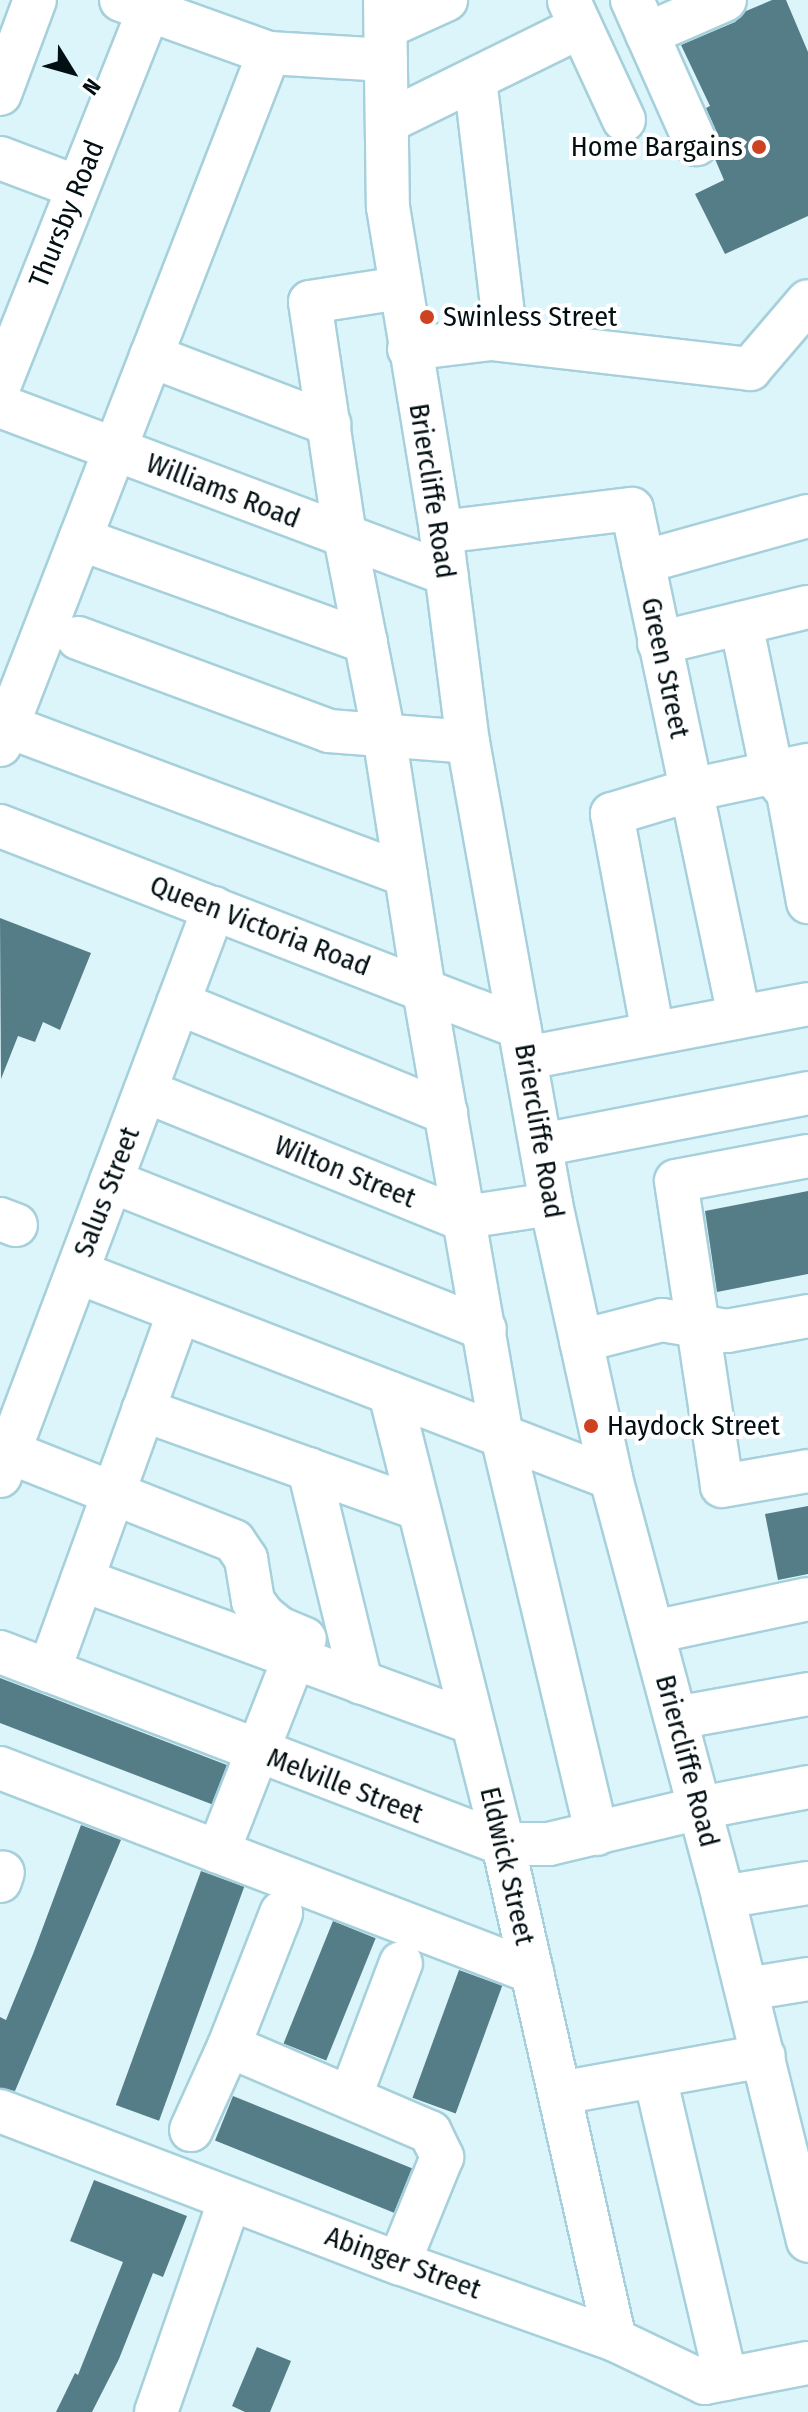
<!DOCTYPE html>
<style>
body{margin:0}
#map{position:relative;width:808px;height:2412px;overflow:hidden;background:#dbf5fb;font-family:"Fira Sans Condensed",sans-serif}
div>[style]{position:absolute}
[style*='--x']{left:calc(var(--x)*1px);top:calc(var(--y)*1px);width:calc(var(--w)*1px);rotate:calc(var(--a)*1deg)}
.building>*{inset:0;background:#557d87;transform-origin:0 0}
.roads{filter:drop-shadow(2px 0 #a6d0db) drop-shadow(-2px 0 #a6d0db) drop-shadow(0 2px #a6d0db) drop-shadow(0 -2px #a6d0db)}
.minor>*{height:42px;margin:-21px;padding:0 21px;transform-origin:21px;border-radius:21px;background:#fff}
.dots>*{width:22px;height:22px;translate:-50% -50%;box-sizing:border-box;border:4px solid #fff;border-radius:50%}
span{translate:-50% -50%;white-space:nowrap;text-align:center;line-height:1.15;-webkit-text-stroke:8px #fff;paint-order:stroke}
.poi-label{font-size:28px;color:#020f13}
.right{translate:-100% -50%;text-align:right}
.left{translate:0 -50%;text-align:left}
.street-label{font-size:28px;color:#020f13}
.north{position:absolute;left:32px;top:32px;width:80px;height:80px;-webkit-text-stroke:6px #fff;paint-order:stroke;rotate:127deg;font-size:22px;font-weight:700;line-height:32px;text-align:center;color:#020f13}
.north::after{content:'';display:block;margin:auto;width:28px;height:36px;background:#020f13;clip-path:polygon(50% 0,100% 100%,50% 72%,0 100%)}
</style>
<div id="map">
<div class="building">
<div style="clip-path:polygon(772px 0,786px 0,808px 52px,808px 216px,725px 254px,695px 194px,724px 180px,715px 159px,720px 147px,718px 135px,706px 108px,710px 106px,681px 45px,735px 22px,746px 11px)"></div>
<div style="clip-path:polygon(0 918px,91px 953px,60px 1030px,43px 1022px,35px 1042px,18px 1036px,1px 1079px)"></div>
<div style="clip-path:polygon(808px 1191px,808px 1274px,717px 1292px,705px 1211px)"></div>
<div style="clip-path:polygon(808px 1506px,808px 1574px,778px 1580px,765px 1514px)"></div>
<div style="left:0;top:1678px;width:243px;height:42px;rotate:21deg"></div>
<div style="clip-path:polygon(81px 1825px,121px 1840px,15px 2091px,0 2088px,0 2017px,6px 2020px,33px 1954px)"></div>
<div style="left:201px;top:1871px;width:46px;height:249px;rotate:20deg"></div>
<div style="left:333px;top:1921px;width:46px;height:132px;rotate:22deg"></div>
<div style="left:459px;top:1970px;width:46px;height:136px;rotate:20deg"></div>
<div style="left:233px;top:2096px;width:193px;height:48px;rotate:22deg"></div>
<div style="clip-path:polygon(94px 2180px,187px 2216px,163px 2277px,153px 2273px,119px 2359px,92px 2412px,56px 2412px,75px 2373px,78px 2375px,123px 2262px,70px 2241px)"></div>
<div style="clip-path:polygon(257px 2347px,291px 2361px,270px 2412px,245px 2412px,232px 2406px)"></div>
</div>
<div class="roads">
<div class="minor">
<div style="--x:121;--y:0;--w:157;--a:19.7"></div>
<div style="--x:269;--y:53;--w:117;--a:3.4"></div>
<div style="--x:385;--y:0;--w:207;--a:89.2"></div>
<div style="--x:388;--y:207;--w:329;--a:80.7"></div>
<div style="--x:441;--y:532;--w:212;--a:82.7"></div>
<div style="--x:468;--y:742;--w:469;--a:79.8"></div>
<div style="--x:551;--y:1204;--w:280;--a:77.6"></div>
<div style="--x:611;--y:1478;--w:434;--a:75"></div>
<div style="--x:723;--y:1897;--w:354;--a:76.1"></div>
<div style="--x:632;--y:0;--w:158;--a:66"></div>
<div style="--x:569;--y:1;--w:131;--a:65.2"></div>
<div style="--x:386;--y:27;--w:66;--a:-24.2"></div>
<div style="--x:647;--y:34;--w:85;--a:-23.6"></div>
<div style="--x:475;--y:79;--w:263;--a:83.2"></div>
<div style="--x:0;--y:94;--w:100;--a:-69.6"></div>
<div style="--x:387;--y:122;--w:215;--a:-26.2"></div>
<div style="--x:0;--y:158;--w:82;--a:20.6"></div>
<div style="--x:400;--y:288;--w:91;--a:171.2"></div>
<div style="--x:310;--y:302;--w:238;--a:81.5"></div>
<div style="--x:345;--y:537;--w:202;--a:78.9"></div>
<div style="--x:384;--y:735;--w:258;--a:81.1"></div>
<div style="--x:424;--y:990;--w:453;--a:80.1"></div>
<div style="--x:502;--y:1436;--w:409;--a:76.6"></div>
<div style="--x:409;--y:349;--w:83;--a:-7"></div>
<div style="--x:491;--y:339;--w:261;--a:6.6"></div>
<div style="--x:750;--y:369;--w:89;--a:-49.5"></div>
<div style="--x:151;--y:356;--w:191;--a:20.9"></div>
<div style="--x:0;--y:384;--w:413;--a:-68.3"></div>
<div style="--x:0;--y:406;--w:477;--a:20.6"></div>
<div style="--x:441;--y:532;--w:192;--a:-6.9"></div>
<div style="--x:632;--y:509;--w:518;--a:78.08"></div>
<div style="--x:80;--y:539;--w:304;--a:19.8"></div>
<div style="--x:643;--y:562;--w:171;--a:-15.6"></div>
<div style="--x:741;--y:623;--w:153;--a:78.3"></div>
<div style="--x:772;--y:773;--w:26;--a:51"></div>
<div style="--x:788;--y:793;--w:111;--a:79.6"></div>
<div style="--x:78;--y:638;--w:268;--a:20.3"></div>
<div style="--x:329;--y:731;--w:139;--a:4.5"></div>
<div style="--x:659;--y:643;--w:153;--a:-13.6"></div>
<div style="--x:7;--y:726;--w:426;--a:20.5"></div>
<div style="--x:0;--y:745;--w:742;--a:-68.76"></div>
<div style="--x:0;--y:826;--w:557;--a:21.17"></div>
<div style="--x:178;--y:1003;--w:290;--a:22.3"></div>
<div style="--x:653;--y:1033;--w:223;--a:-100.6"></div>
<div style="--x:612;--y:814;--w:83;--a:-16.9"></div>
<div style="--x:691;--y:790;--w:120;--a:-12.1"></div>
<div style="--x:526;--y:1058;--w:287;--a:-10.8"></div>
<div style="--x:145;--y:1091;--w:339;--a:22"></div>
<div style="--x:459;--y:1218;--w:93;--a:-8.7"></div>
<div style="--x:541;--y:1145;--w:272;--a:-11"></div>
<div style="--x:808;--y:1156;--w:134;--a:169.3"></div>
<div style="--x:676;--y:1181;--w:308;--a:81.4"></div>
<div style="--x:722;--y:1486;--w:87;--a:-9.9"></div>
<div style="--x:111;--y:1181;--w:402;--a:21.6"></div>
<div style="--x:0;--y:1219;--w:17;--a:21"></div>
<div style="--x:77;--y:1272;--w:572;--a:21.1"></div>
<div style="--x:581;--y:1341;--w:84;--a:-14.5"></div>
<div style="--x:662;--y:1320;--w:66;--a:9.6"></div>
<div style="--x:727;--y:1331;--w:82;--a:-10.5"></div>
<div style="--x:390;--y:1393;--w:465;--a:75.9"></div>
<div style="--x:503;--y:1844;--w:508;--a:77.28"></div>
<div style="--x:143;--y:1410;--w:293;--a:19.7"></div>
<div style="--x:9;--y:1452;--w:242;--a:21.6"></div>
<div style="--x:234;--y:1541;--w:22;--a:56"></div>
<div style="--x:246;--y:1559;--w:43;--a:80.5"></div>
<div style="--x:253;--y:1601;--w:17;--a:54"></div>
<div style="--x:263;--y:1615;--w:21;--a:39"></div>
<div style="--x:279;--y:1628;--w:28;--a:23"></div>
<div style="--x:309;--y:1469;--w:220;--a:76.3"></div>
<div style="--x:0;--y:1476;--w:607;--a:-69.36"></div>
<div style="--x:82;--y:1580;--w:415;--a:20.1"></div>
<div style="--x:653;--y:1632;--w:158;--a:-12"></div>
<div style="--x:0;--y:1652;--w:538;--a:20.89"></div>
<div style="--x:503;--y:1844;--w:46;--a:0"></div>
<div style="--x:549;--y:1844;--w:155;--a:-13.4"></div>
<div style="--x:700;--y:1808;--w:110;--a:-11"></div>
<div style="--x:49;--y:1671;--w:382;--a:-70.1"></div>
<div style="--x:676;--y:1718;--w:134;--a:-10.3"></div>
<div style="--x:0;--y:1768;--w:570;--a:20.98"></div>
<div style="--x:218;--y:1852;--w:208;--a:-68.6"></div>
<div style="--x:0;--y:1881;--w:9;--a:-72"></div>
<div style="--x:723;--y:1897;--w:86;--a:-9.4"></div>
<div style="--x:747;--y:1989;--w:62;--a:-9.3"></div>
<div style="--x:229;--y:2046;--w:143;--a:-68.6"></div>
<div style="--x:655;--y:2077;--w:310;--a:76.8"></div>
<div style="--x:560;--y:2093;--w:207;--a:-10.3"></div>
<div style="--x:351;--y:2095;--w:141;--a:-69.3"></div>
<div style="--x:0;--y:2111;--w:427;--a:20.9"></div>
<div style="--x:399;--y:2263;--w:229;--a:19.6"></div>
<div style="--x:615;--y:2340;--w:100;--a:25.5"></div>
<div style="--x:705;--y:2383;--w:105;--a:-11"></div>
<div style="--x:191;--y:2130;--w:92;--a:-65.7"></div>
<div style="--x:229;--y:2046;--w:219;--a:23.2"></div>
<div style="--x:430;--y:2132;--w:28;--a:64"></div>
<div style="--x:442;--y:2157;--w:114;--a:112.1"></div>
<div style="--x:156;--y:2412;--w:225;--a:-70.8"></div>
</div>
</div>
<div class="dots">
<div style="left:759px;top:147px;background:#cd4322"></div>
<div style="left:427px;top:317px;background:#cd4322"></div>
<div style="left:591px;top:1426px;background:#cd4322"></div>
</div>
<div class="poi-label">
<span class="right" style="left:743px;top:147px">Home Bargains</span>
<span class="left" style="left:443px;top:317px">Swinless Street</span>
<span class="left" style="left:607px;top:1426px">Haydock Street</span>
</div>
<div class="street-label">
<span style="left:67px;top:214px;rotate:-68deg">Thursby Road</span>
<span style="left:223px;top:491px;rotate:21deg">Williams Road</span>
<span style="left:432px;top:491px;rotate:81deg">Briercliffe Road</span>
<span style="left:665px;top:668px;rotate:78deg">Green Street</span>
<span style="left:260px;top:926px;rotate:21deg">Queen Victoria Road</span>
<span style="left:539px;top:1131px;rotate:80deg">Briercliffe Road</span>
<span style="left:345px;top:1172px;rotate:22deg">Wilton Street</span>
<span style="left:107px;top:1192px;rotate:-69deg">Salus Street</span>
<span style="left:687px;top:1761px;rotate:75deg">Briercliffe Road</span>
<span style="left:345px;top:1786px;rotate:21deg">Melville Street</span>
<span style="left:507px;top:1866px;rotate:77deg">Eldwick Street</span>
<span style="left:403px;top:2263px;rotate:20deg">Abinger Street</span>
</div>
<div class="north">N</div>
</div>
